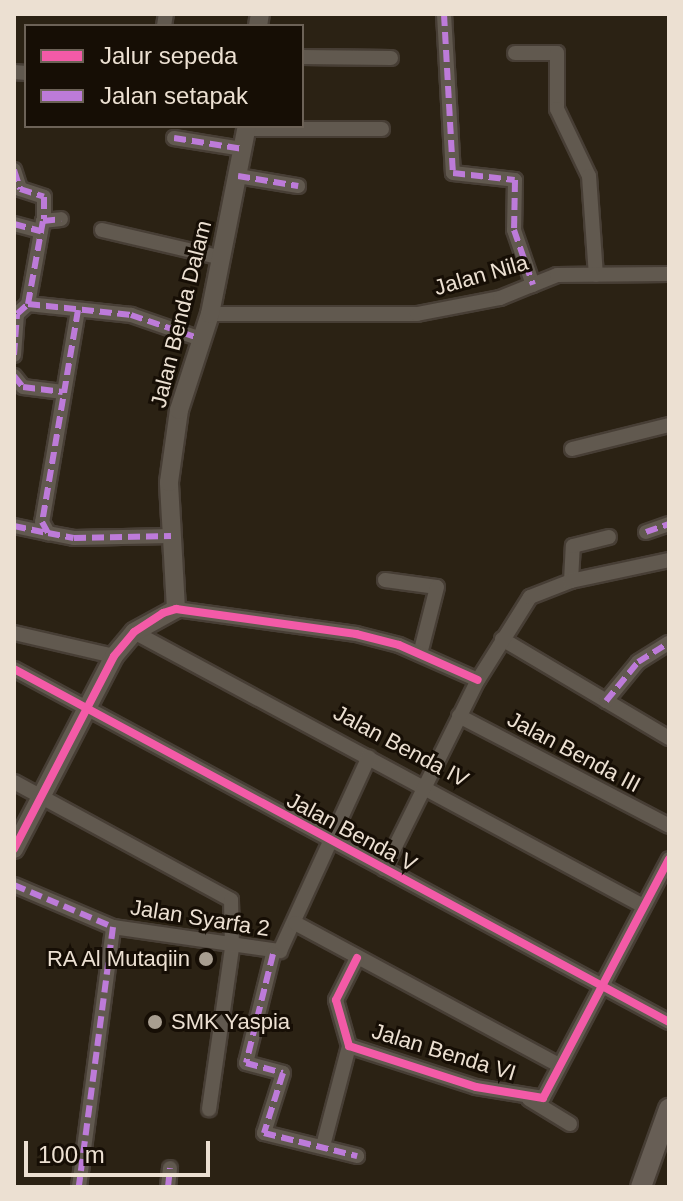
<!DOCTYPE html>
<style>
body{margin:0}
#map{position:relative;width:683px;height:1201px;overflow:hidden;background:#2b2214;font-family:Helvetica,sans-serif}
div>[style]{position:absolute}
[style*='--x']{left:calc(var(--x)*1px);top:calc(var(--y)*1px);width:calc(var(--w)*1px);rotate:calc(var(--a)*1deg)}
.roads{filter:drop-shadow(2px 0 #473e35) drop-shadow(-2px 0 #473e35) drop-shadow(0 2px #473e35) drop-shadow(0 -2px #473e35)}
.minor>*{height:14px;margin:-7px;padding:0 7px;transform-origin:7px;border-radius:7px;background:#61594f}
.tertiary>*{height:18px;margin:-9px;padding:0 9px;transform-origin:9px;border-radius:9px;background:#61594f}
.secondary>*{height:20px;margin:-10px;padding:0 10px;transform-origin:10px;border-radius:10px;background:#675e55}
.quiet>*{height:6px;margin-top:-3px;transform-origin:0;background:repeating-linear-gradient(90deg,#bd7bd9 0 12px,transparent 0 18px)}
.cycleway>*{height:8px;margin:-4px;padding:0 4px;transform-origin:4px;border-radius:4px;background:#f35aa7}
.dots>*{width:22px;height:22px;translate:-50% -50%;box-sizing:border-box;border:4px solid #160e05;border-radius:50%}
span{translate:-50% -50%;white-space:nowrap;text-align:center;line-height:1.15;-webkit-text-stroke:6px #160e05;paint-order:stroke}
.street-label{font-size:22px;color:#ece0d2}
.poi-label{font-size:22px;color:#ece0d2}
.right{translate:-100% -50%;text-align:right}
.left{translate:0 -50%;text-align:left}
.frame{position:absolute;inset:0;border:16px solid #ece0d2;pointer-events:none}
.legend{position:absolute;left:24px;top:24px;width:280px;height:104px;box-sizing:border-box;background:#160e05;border:2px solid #6c6257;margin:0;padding:10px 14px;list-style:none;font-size:24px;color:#ece0d2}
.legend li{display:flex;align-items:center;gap:16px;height:40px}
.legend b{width:40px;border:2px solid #6c6257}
.scale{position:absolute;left:24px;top:1141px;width:186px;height:36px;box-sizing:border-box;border:4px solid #ece0d2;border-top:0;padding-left:10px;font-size:24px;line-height:28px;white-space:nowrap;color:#ece0d2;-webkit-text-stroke:6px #160e05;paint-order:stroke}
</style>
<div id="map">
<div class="roads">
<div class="minor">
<div style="--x:444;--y:14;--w:159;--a:86.8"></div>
<div style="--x:453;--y:173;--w:62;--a:6.4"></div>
<div style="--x:515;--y:180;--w:50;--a:91.1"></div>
<div style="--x:514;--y:230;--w:58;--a:70.9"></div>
<div style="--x:164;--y:26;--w:12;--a:-81"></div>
<div style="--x:515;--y:53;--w:42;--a:0"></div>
<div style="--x:557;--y:53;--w:56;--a:90"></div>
<div style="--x:557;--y:109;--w:74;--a:64.5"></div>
<div style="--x:589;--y:176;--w:99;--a:86"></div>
<div style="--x:302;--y:57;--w:89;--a:0.6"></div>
<div style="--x:14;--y:72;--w:12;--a:5"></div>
<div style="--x:247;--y:129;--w:135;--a:0"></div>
<div style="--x:174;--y:138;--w:70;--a:9.1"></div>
<div style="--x:14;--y:170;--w:20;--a:72"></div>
<div style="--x:20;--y:189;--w:25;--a:18"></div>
<div style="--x:44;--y:197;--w:22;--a:90"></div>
<div style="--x:238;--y:176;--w:61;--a:9.5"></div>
<div style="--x:14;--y:224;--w:28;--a:15"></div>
<div style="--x:102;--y:230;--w:123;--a:13.1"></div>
<div style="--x:28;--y:304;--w:84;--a:-79.8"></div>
<div style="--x:43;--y:221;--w:18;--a:-6"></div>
<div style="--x:78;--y:310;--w:215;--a:99.6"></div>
<div style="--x:42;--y:522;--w:13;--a:61"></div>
<div style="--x:48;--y:533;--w:26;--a:11"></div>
<div style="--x:74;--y:538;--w:97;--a:-1.2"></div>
<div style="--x:210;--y:314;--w:207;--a:0"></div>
<div style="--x:417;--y:314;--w:85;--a:-10.9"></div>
<div style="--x:500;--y:298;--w:61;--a:-22"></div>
<div style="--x:557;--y:275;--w:112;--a:-0.5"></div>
<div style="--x:14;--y:355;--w:41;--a:-85.8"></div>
<div style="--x:17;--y:314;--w:15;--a:-42"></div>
<div style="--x:28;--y:304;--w:104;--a:6.1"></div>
<div style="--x:131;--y:315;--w:71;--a:18.9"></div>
<div style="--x:14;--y:376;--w:14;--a:51"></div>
<div style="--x:23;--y:387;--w:40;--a:7.1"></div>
<div style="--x:572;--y:449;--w:100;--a:-13.9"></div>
<div style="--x:14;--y:526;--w:35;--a:12"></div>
<div style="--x:646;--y:532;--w:24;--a:-19"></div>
<div style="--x:385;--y:580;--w:52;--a:7.7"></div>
<div style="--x:437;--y:587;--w:69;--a:104.2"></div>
<div style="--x:571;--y:581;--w:35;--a:-87"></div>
<div style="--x:573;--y:546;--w:37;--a:-14"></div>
<div style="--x:176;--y:609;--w:182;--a:7.9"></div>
<div style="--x:356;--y:634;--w:44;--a:14.3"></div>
<div style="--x:399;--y:645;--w:86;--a:23.9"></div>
<div style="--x:134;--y:632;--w:578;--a:28.29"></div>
<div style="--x:14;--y:633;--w:103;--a:13"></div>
<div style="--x:502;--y:639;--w:194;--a:30.7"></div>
<div style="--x:14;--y:669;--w:744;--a:28.32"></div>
<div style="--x:606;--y:701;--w:50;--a:-50.6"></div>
<div style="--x:638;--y:662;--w:36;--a:-32"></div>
<div style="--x:459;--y:716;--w:237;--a:27.6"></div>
<div style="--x:14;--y:782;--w:247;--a:28.5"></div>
<div style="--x:231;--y:900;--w:48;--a:88.8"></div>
<div style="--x:232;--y:948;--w:163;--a:98.1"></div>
<div style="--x:384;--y:869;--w:211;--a:-63.6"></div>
<div style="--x:478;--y:680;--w:98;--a:-57.9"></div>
<div style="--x:530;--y:597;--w:44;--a:-21.3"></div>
<div style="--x:571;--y:581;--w:100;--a:-12.1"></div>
<div style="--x:14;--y:885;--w:108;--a:23"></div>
<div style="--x:113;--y:927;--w:169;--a:8.2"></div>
<div style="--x:280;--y:951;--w:213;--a:-65.4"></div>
<div style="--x:295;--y:923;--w:300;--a:28.3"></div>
<div style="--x:273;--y:954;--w:112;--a:103.9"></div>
<div style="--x:246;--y:1063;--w:38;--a:15"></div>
<div style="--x:283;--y:1073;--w:63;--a:107.6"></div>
<div style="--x:264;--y:1133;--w:96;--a:13.9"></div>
<div style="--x:357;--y:958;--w:47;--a:116.6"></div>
<div style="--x:336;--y:1000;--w:48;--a:74.2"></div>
<div style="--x:349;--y:1046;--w:133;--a:17.9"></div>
<div style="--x:476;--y:1087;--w:68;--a:9.3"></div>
<div style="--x:543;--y:1098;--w:270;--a:-62.2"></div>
<div style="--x:529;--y:1099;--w:48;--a:31.4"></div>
<div style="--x:323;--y:1146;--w:103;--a:-75.4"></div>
<div style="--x:79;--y:1187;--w:262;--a:-82.5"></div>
<div style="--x:168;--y:1187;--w:19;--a:-84"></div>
</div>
<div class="tertiary">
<div style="--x:258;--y:26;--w:12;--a:-81"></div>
<div style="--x:14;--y:849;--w:217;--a:-62.6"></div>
<div style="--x:114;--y:656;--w:31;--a:-50"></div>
<div style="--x:134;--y:632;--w:48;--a:-28.7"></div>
<div style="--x:176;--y:609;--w:127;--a:-93.2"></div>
<div style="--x:169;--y:482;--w:73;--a:-82.1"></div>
<div style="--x:179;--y:410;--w:101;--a:-72.1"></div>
<div style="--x:210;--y:314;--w:192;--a:-78.9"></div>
</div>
<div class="secondary">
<div style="--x:641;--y:1187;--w:83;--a:-70.3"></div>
</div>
</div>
<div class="quiet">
<div style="--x:444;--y:14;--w:159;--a:86.8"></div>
<div style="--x:453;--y:173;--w:62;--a:6.4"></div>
<div style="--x:515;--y:180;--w:50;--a:91.1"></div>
<div style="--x:514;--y:230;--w:58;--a:70.9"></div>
<div style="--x:174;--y:138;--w:70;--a:9.1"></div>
<div style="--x:14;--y:170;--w:20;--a:72"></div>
<div style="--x:20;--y:189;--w:25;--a:18"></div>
<div style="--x:44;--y:197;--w:22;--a:90"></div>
<div style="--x:238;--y:176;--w:61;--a:9.5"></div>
<div style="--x:14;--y:224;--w:28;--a:15"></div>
<div style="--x:28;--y:304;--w:84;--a:-79.8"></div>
<div style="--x:43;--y:221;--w:18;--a:-6"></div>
<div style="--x:78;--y:310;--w:215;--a:99.6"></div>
<div style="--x:42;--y:522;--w:13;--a:61"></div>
<div style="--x:48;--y:533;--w:26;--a:11"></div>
<div style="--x:74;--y:538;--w:97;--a:-1.2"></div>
<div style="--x:14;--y:355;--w:41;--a:-85.8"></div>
<div style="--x:17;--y:314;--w:15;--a:-42"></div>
<div style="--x:28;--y:304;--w:104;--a:6.1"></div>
<div style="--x:131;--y:315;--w:71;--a:18.9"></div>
<div style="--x:14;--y:376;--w:14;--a:51"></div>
<div style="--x:23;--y:387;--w:40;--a:7.1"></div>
<div style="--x:14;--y:526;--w:35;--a:12"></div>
<div style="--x:646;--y:532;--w:24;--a:-19"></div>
<div style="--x:606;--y:701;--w:50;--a:-50.6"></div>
<div style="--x:638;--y:662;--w:36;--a:-32"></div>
<div style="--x:14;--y:885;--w:108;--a:23"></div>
<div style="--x:113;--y:927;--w:262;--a:97.5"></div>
<div style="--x:273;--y:954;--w:112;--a:103.9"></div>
<div style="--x:246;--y:1063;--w:38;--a:15"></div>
<div style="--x:283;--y:1073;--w:63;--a:107.6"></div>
<div style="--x:264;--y:1133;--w:96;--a:13.9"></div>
<div style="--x:168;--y:1187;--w:19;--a:-84"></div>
</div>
<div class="cycleway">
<div style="--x:14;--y:669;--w:744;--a:28.32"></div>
<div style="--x:14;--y:849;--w:217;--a:-62.6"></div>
<div style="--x:114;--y:656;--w:31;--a:-50"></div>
<div style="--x:134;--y:632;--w:35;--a:-33"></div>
<div style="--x:163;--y:613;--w:14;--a:-17"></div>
<div style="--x:176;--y:609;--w:182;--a:7.9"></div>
<div style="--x:356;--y:634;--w:44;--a:14.3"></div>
<div style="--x:399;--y:645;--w:86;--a:23.9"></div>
<div style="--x:357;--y:958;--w:47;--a:116.6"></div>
<div style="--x:336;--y:1000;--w:48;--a:74.2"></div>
<div style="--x:349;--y:1046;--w:133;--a:17.9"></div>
<div style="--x:476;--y:1087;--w:68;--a:9.3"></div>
<div style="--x:543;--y:1098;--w:270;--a:-62.2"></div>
</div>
<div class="dots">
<div style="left:206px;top:959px;background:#a89e90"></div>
<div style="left:155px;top:1022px;background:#a89e90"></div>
</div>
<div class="street-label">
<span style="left:481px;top:275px;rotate:-16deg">Jalan Nila</span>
<span style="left:181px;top:314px;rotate:-76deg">Jalan Benda Dalam</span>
<span style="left:401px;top:746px;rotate:28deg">Jalan Benda IV</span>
<span style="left:574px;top:752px;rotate:28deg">Jalan Benda III</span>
<span style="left:352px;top:832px;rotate:28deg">Jalan Benda V</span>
<span style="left:200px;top:918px;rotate:9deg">Jalan Syarfa 2</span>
<span style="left:444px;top:1052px;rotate:17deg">Jalan Benda VI</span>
</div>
<div class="poi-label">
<span class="right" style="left:190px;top:959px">RA Al Mutaqiin</span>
<span class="left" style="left:171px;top:1022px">SMK Yaspia</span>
</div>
<div class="frame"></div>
<ul class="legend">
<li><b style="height:10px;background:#f35aa7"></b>Jalur sepeda</li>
<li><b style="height:10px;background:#bd7bd9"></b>Jalan setapak</li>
</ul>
<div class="scale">100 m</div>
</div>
